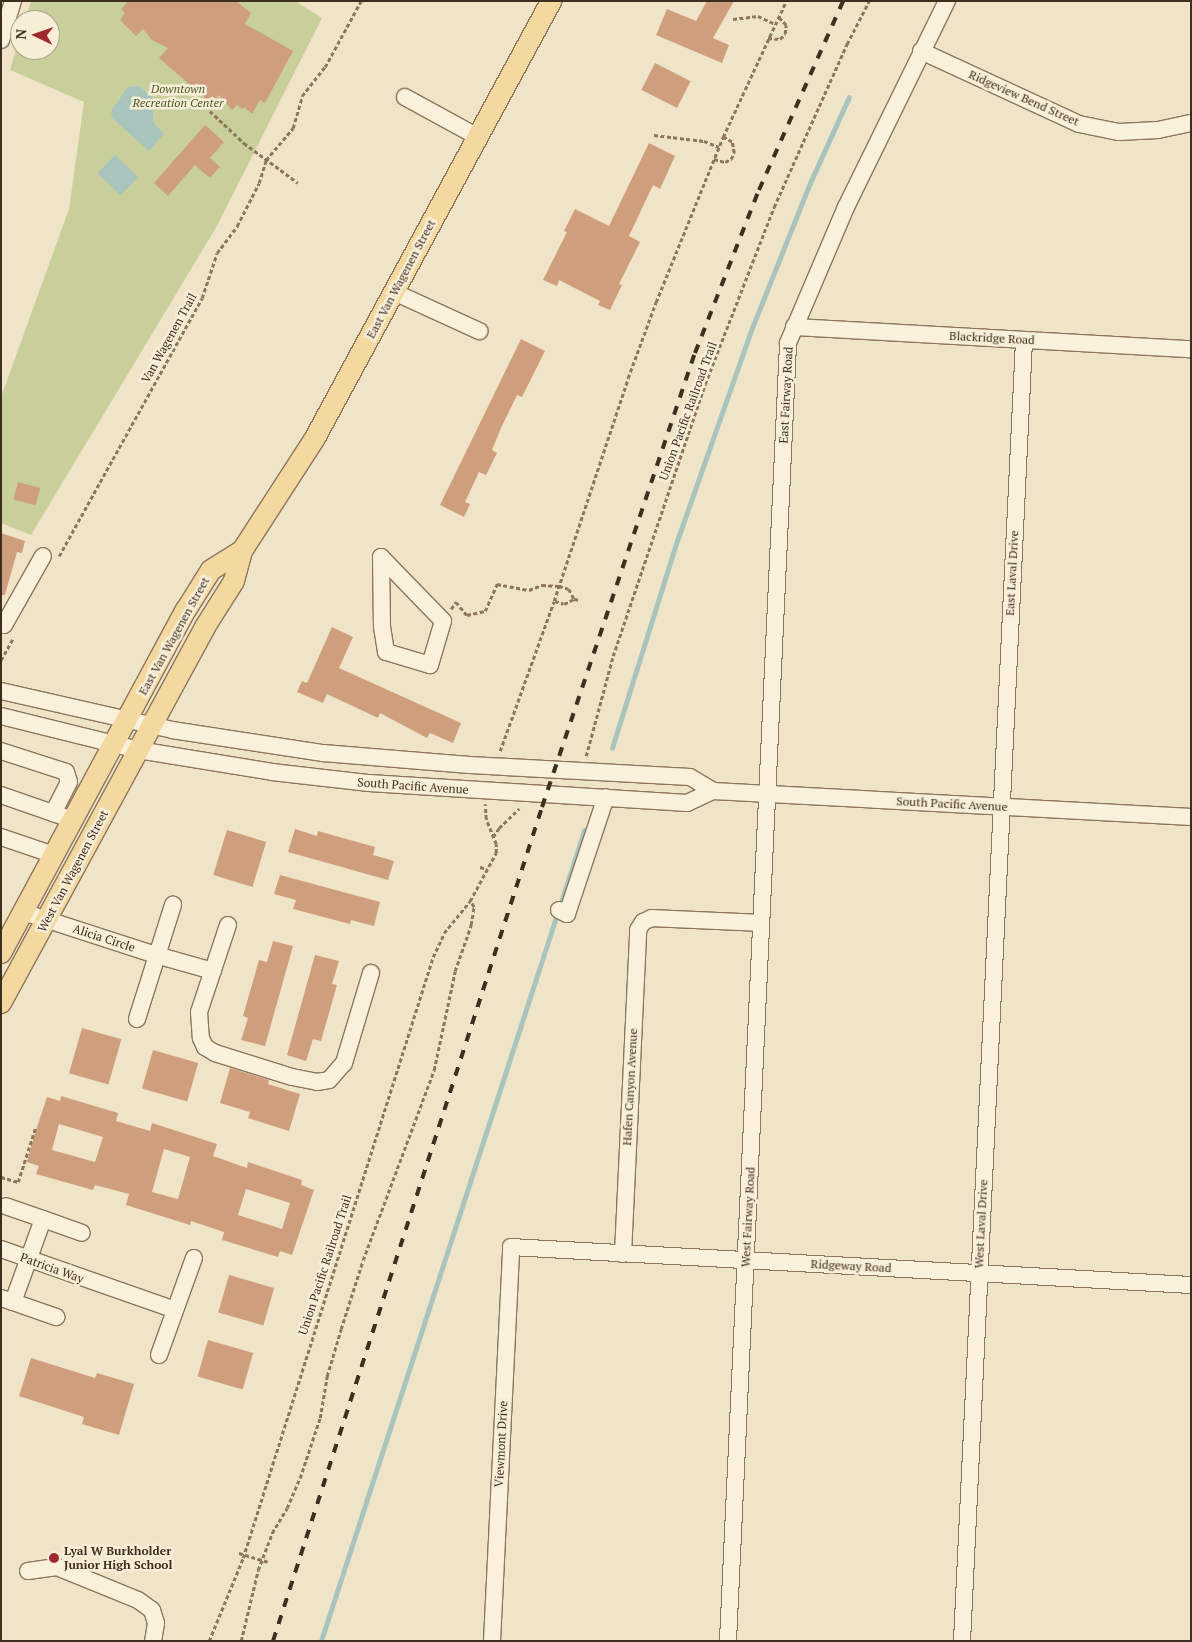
<!DOCTYPE html>
<style>
body{margin:0}
#map{position:relative;width:1192px;height:1642px;overflow:hidden;background:#f0e4c8;font-family:"PT Serif",serif}
div>[style]{position:absolute}
[style*='--x']{left:calc(var(--x)*1px);top:calc(var(--y)*1px);width:calc(var(--w)*1px);rotate:calc(var(--a)*1deg)}
.green>*{inset:0;background:#c9cf9b}
.water>*{inset:0;background:#a9c4bc;transform-origin:0 0}
.stream>*{height:4.5px;margin:-2.25px;padding:0 2.25px;transform-origin:2.25px;border-radius:2.25px;background:#a9c4bc}
.building>*{inset:0;background:#cf9f7d;transform-origin:0 0}
.path>*{height:2.5px;margin-top:-1.25px;transform-origin:0;background:repeating-linear-gradient(90deg,#8d765c 0 4px,transparent 0 6.5px)}
.roads{filter:drop-shadow(1px 0 #8d765c) drop-shadow(-1px 0 #8d765c) drop-shadow(0 1px #8d765c) drop-shadow(0 -1px #8d765c)}
.minor>*{height:16px;margin:-8px;padding:0 8px;transform-origin:8px;border-radius:8px;background:#faf1dc}
.major>*{height:20px;margin:-10px;padding:0 10px;transform-origin:10px;border-radius:10px;background:#f3d9a0}
.rail>*{height:4px;margin-top:-2px;transform-origin:0;background:repeating-linear-gradient(90deg,#3d2e20 0 9px,transparent 0 18px)}
.dots>*{width:14px;height:14px;translate:-50% -50%;box-sizing:border-box;border:2px solid #f7eed8;border-radius:50%}
span{translate:-50% -50%;white-space:nowrap;text-align:center;line-height:1.15;-webkit-text-stroke:5px #f7eed8;paint-order:stroke}
.park-label{font-size:12px;color:#4d5a26;font-style:italic}
.street-label{font-size:12px;color:#3d2e20}
.poi-label{font-size:12px;color:#3d2e20;font-weight:700}
.left{translate:0 -50%;text-align:left}
.frame{position:absolute;inset:0;border:2px solid #3d2e20;pointer-events:none}
.north{position:absolute;left:10px;top:10px;width:50px;height:50px;box-sizing:border-box;background:#f7eed8;border:1px solid #ada18e;border-radius:50%;rotate:273deg;font-size:14px;font-weight:700;line-height:20px;text-align:center;color:#3d2e20}
.north::after{content:'';display:block;margin:auto;width:18px;height:22px;background:#9e2a2b;clip-path:polygon(50% 0,100% 100%,50% 72%,0 100%)}
</style>
<div id="map">
<div class="green">
<div style="clip-path:polygon(31px 1px,295px 1px,322px 18px,217px 226px,31px 535px,1px 523px,1px 397px,69px 209px,84px 102px,10px 70px,20px 36px,20px 50px,50px 50px,50px 20px,25px 20px)"></div>
</div>
<div class="water">
<div style="clip-path:polygon(139px 86px,153px 97px,153px 122px,164px 134px,149px 151px,112px 118px,111px 111px,128px 87px)"></div>
<div style="left:115px;top:155px;width:32px;height:25px;rotate:44deg"></div>
</div>
<div class="stream">
<div style="--x:612;--y:748;--w:220;--a:-72.6"></div>
<div style="--x:678;--y:538;--w:223;--a:-70.6"></div>
<div style="--x:752;--y:328;--w:156;--a:-68.2"></div>
<div style="--x:810;--y:183;--w:94;--a:-65.6"></div>
<div style="--x:321;--y:1641;--w:852;--a:-72.01"></div>
</div>
<div class="building">
<div style="clip-path:polygon(128px 1px,236px 1px,251px 13px,245px 24px,293px 51px,265px 103px,260px 100px,252px 114px,244px 107px,242px 109px,237px 105px,232px 110px,219px 95px,211px 103px,159px 58px,168px 48px,152px 40px,143px 29px,136px 36px,120px 20px,125px 13px,121px 9px)"></div>
<div style="clip-path:polygon(707px 1px,734px 1px,713px 38px,729px 45px,722px 63px,656px 35px,667px 9px,696px 21px)"></div>
<div style="left:655px;top:63px;width:40px;height:30px;rotate:27deg"></div>
<div style="clip-path:polygon(205px 125px,224px 142px,210px 158px,220px 167px,210px 178px,195px 165px,168px 196px,154px 183px)"></div>
<div style="clip-path:polygon(649px 143px,675px 156px,660px 189px,653px 185px,629px 236px,640px 242px,619px 284px,622px 285px,610px 310px,598px 305px,600px 301px,559px 280px,557px 286px,543px 280px,567px 232px,564px 231px,575px 209px,609px 226px)"></div>
<div style="clip-path:polygon(521px 339px,545px 351px,522px 397px,517px 395px,501px 428px,492px 450px,497px 453px,486px 475px,479px 472px,465px 502px,470px 504px,464px 517px,440px 505px)"></div>
<div style="left:18px;top:482px;width:23px;height:18px;rotate:15deg"></div>
<div style="clip-path:polygon(1px 533px,25px 541px,22px 553px,17px 552px,5px 595px,1px 595px)"></div>
<div style="clip-path:polygon(332px 627px,353px 637px,339px 668px,461px 723px,453px 743px,430px 733px,427px 738px,380px 713px,378px 718px,327px 694px,323px 703px,297px 692px,302px 681px,307px 683px)"></div>
<div style="clip-path:polygon(295px 829px,317px 836px,318px 831px,375px 847px,373px 855px,394px 861px,388px 880px,288px 852px)"></div>
<div style="left:227px;top:830px;width:41px;height:47px;rotate:17deg"></div>
<div style="clip-path:polygon(280px 875px,380px 902px,374px 926px,351px 920px,350px 924px,293px 909px,296px 900px,274px 894px)"></div>
<div style="clip-path:polygon(273px 941px,293px 946px,265px 1046px,241px 1040px,248px 1018px,243px 1016px,259px 960px,267px 962px)"></div>
<div style="clip-path:polygon(315px 955px,339px 961px,332px 984px,337px 985px,321px 1041px,313px 1039px,306px 1061px,287px 1055px)"></div>
<div style="left:82px;top:1028px;width:41px;height:47px;rotate:16deg"></div>
<div style="left:153px;top:1050px;width:47px;height:40px;rotate:16deg"></div>
<div style="clip-path:polygon(230px 1068px,269px 1080px,268px 1084px,300px 1094px,289px 1131px,248px 1118px,250px 1112px,220px 1103px)"></div>
<div style="clip-path:polygon(evenodd,61px 1096px,118px 1113px,116px 1121px,150px 1131px,152px 1123px,217px 1144px,213px 1156px,247px 1168px,248px 1162px,302px 1180px,301px 1185px,314px 1190px,292px 1255px,280px 1251px,278px 1257px,222px 1240px,224px 1232px,191px 1221px,190px 1225px,126px 1205px,129px 1194px,95px 1185px,93px 1190px,36px 1174px,39px 1166px,27px 1162px,34px 1136px,47px 1097px,60px 1101px,61px 1096px,59px 1124px,103px 1137px,95px 1162px,52px 1150px,59px 1124px,61px 1096px,164px 1149px,190px 1157px,178px 1199px,152px 1192px,164px 1149px,61px 1096px,246px 1189px,290px 1203px,282px 1229px,238px 1215px,246px 1189px)"></div>
<div style="left:229px;top:1275px;width:47px;height:39px;rotate:16deg"></div>
<div style="left:208px;top:1340px;width:47px;height:38px;rotate:16deg"></div>
<div style="clip-path:polygon(31px 1358px,95px 1378px,97px 1373px,134px 1384px,119px 1435px,82px 1424px,84px 1417px,19px 1396px)"></div>
</div>
<div class="path">
<div style="--x:733;--y:19;--w:25;--a:-7"></div>
<div style="--x:758;--y:16;--w:19;--a:25"></div>
<div style="--x:768;--y:38;--w:12;--a:5"></div>
<div style="--x:780;--y:39;--w:7;--a:-45"></div>
<div style="--x:785;--y:34;--w:9;--a:-84"></div>
<div style="--x:786;--y:25;--w:11;--a:-135"></div>
<div style="--x:210;--y:111;--w:47;--a:43.3"></div>
<div style="--x:244;--y:143;--w:67;--a:36.5"></div>
<div style="--x:654;--y:135;--w:50;--a:6.8"></div>
<div style="--x:704;--y:141;--w:16;--a:22"></div>
<div style="--x:714;--y:159;--w:11;--a:15"></div>
<div style="--x:725;--y:162;--w:7;--a:-27"></div>
<div style="--x:731;--y:159;--w:7;--a:-63"></div>
<div style="--x:734;--y:153;--w:11;--a:-100"></div>
<div style="--x:732;--y:142;--w:10;--a:-151"></div>
<div style="--x:59;--y:556;--w:295;--a:-61"></div>
<div style="--x:202;--y:298;--w:47;--a:-71.6"></div>
<div style="--x:217;--y:253;--w:34;--a:-53"></div>
<div style="--x:237;--y:226;--w:48;--a:-62.9"></div>
<div style="--x:259;--y:183;--w:24;--a:-73"></div>
<div style="--x:266;--y:160;--w:42;--a:-49.8"></div>
<div style="--x:293;--y:128;--w:33;--a:-74"></div>
<div style="--x:302;--y:96;--w:37;--a:-52"></div>
<div style="--x:325;--y:67;--w:75;--a:-61.4"></div>
<div style="--x:555;--y:601;--w:9;--a:18"></div>
<div style="--x:564;--y:604;--w:11;--a:-27"></div>
<div style="--x:451;--y:609;--w:9;--a:-54"></div>
<div style="--x:456;--y:602;--w:17;--a:50"></div>
<div style="--x:467;--y:615;--w:18;--a:-13"></div>
<div style="--x:485;--y:611;--w:30;--a:-66"></div>
<div style="--x:497;--y:584;--w:33;--a:11"></div>
<div style="--x:529;--y:590;--w:14;--a:-21"></div>
<div style="--x:542;--y:585;--w:17;--a:3"></div>
<div style="--x:559;--y:586;--w:10;--a:17"></div>
<div style="--x:569;--y:589;--w:11;--a:63"></div>
<div style="--x:574;--y:599;--w:6;--a:9"></div>
<div style="--x:1;--y:660;--w:26;--a:-61"></div>
<div style="--x:500;--y:751;--w:159;--a:-70.2"></div>
<div style="--x:554;--y:601;--w:235;--a:-71.6"></div>
<div style="--x:628;--y:378;--w:81;--a:-69.8"></div>
<div style="--x:656;--y:302;--w:178;--a:-67.9"></div>
<div style="--x:723;--y:137;--w:150;--a:-65.1"></div>
<div style="--x:586;--y:756;--w:104;--a:-74.9"></div>
<div style="--x:613;--y:656;--w:287;--a:-71.3"></div>
<div style="--x:705;--y:384;--w:190;--a:-68.7"></div>
<div style="--x:774;--y:207;--w:179;--a:-65.9"></div>
<div style="--x:847;--y:44;--w:48;--a:-62.9"></div>
<div style="--x:493;--y:837;--w:11;--a:-56"></div>
<div style="--x:499;--y:828;--w:28;--a:-44"></div>
<div style="--x:480;--y:867;--w:7;--a:16"></div>
<div style="--x:1;--y:1177;--w:18;--a:16"></div>
<div style="--x:18;--y:1182;--w:56;--a:-72.2"></div>
<div style="--x:239;--y:1553;--w:30;--a:17"></div>
<div style="--x:209;--y:1641;--w:90;--a:-67.7"></div>
<div style="--x:243;--y:1558;--w:630;--a:-72.46"></div>
<div style="--x:433;--y:957;--w:26;--a:-65"></div>
<div style="--x:444;--y:933;--w:41;--a:-50.9"></div>
<div style="--x:470;--y:901;--w:55;--a:-61.6"></div>
<div style="--x:496;--y:853;--w:9;--a:-90"></div>
<div style="--x:496;--y:844;--w:27;--a:-112"></div>
<div style="--x:486;--y:819;--w:15;--a:-94"></div>
<div style="--x:241;--y:1641;--w:73;--a:-76.5"></div>
<div style="--x:258;--y:1570;--w:40;--a:-69"></div>
<div style="--x:272;--y:1533;--w:29;--a:-59"></div>
<div style="--x:287;--y:1508;--w:33;--a:-67"></div>
<div style="--x:300;--y:1478;--w:63;--a:-71.6"></div>
<div style="--x:320;--y:1418;--w:43;--a:-80.5"></div>
<div style="--x:327;--y:1376;--w:49;--a:-73.4"></div>
<div style="--x:341;--y:1329;--w:72;--a:-72.3"></div>
<div style="--x:363;--y:1260;--w:203;--a:-69.5"></div>
<div style="--x:434;--y:1070;--w:101;--a:-78"></div>
<div style="--x:455;--y:971;--w:49;--a:-70.8"></div>
<div style="--x:471;--y:925;--w:18;--a:-81"></div>
<div style="--x:474;--y:907;--w:7;--a:-124"></div>
</div>
<div class="roads">
<div class="minor">
<div style="--x:1;--y:40;--w:41;--a:-72.9"></div>
<div style="--x:921;--y:51;--w:174;--a:24.8"></div>
<div style="--x:1079;--y:124;--w:41;--a:11.3"></div>
<div style="--x:1119;--y:132;--w:39;--a:-3"></div>
<div style="--x:1158;--y:130;--w:34;--a:-12"></div>
<div style="--x:405;--y:97;--w:83;--a:28.7"></div>
<div style="--x:394;--y:292;--w:94;--a:24.6"></div>
<div style="--x:794;--y:327;--w:398;--a:3.2"></div>
<div style="--x:381;--y:557;--w:89;--a:45.9"></div>
<div style="--x:443;--y:621;--w:46;--a:106.5"></div>
<div style="--x:430;--y:665;--w:46;--a:-163.5"></div>
<div style="--x:386;--y:652;--w:25;--a:-99"></div>
<div style="--x:382;--y:627;--w:70;--a:-90.8"></div>
<div style="--x:1;--y:624;--w:3;--a:18"></div>
<div style="--x:4;--y:625;--w:79;--a:-60.5"></div>
<div style="--x:1;--y:691;--w:175;--a:12.8"></div>
<div style="--x:172;--y:730;--w:153;--a:8.7"></div>
<div style="--x:323;--y:753;--w:147;--a:4.7"></div>
<div style="--x:470;--y:765;--w:220;--a:3.1"></div>
<div style="--x:690;--y:777;--w:27;--a:31"></div>
<div style="--x:713;--y:791;--w:479;--a:3.1"></div>
<div style="--x:1;--y:716;--w:141;--a:13.9"></div>
<div style="--x:138;--y:750;--w:136;--a:9.3"></div>
<div style="--x:272;--y:772;--w:98;--a:6.5"></div>
<div style="--x:369;--y:783;--w:319;--a:3.6"></div>
<div style="--x:687;--y:803;--w:29;--a:-25"></div>
<div style="--x:1;--y:751;--w:68;--a:17.9"></div>
<div style="--x:66;--y:772;--w:10;--a:73"></div>
<div style="--x:69;--y:782;--w:35;--a:117"></div>
<div style="--x:1;--y:795;--w:67;--a:19.2"></div>
<div style="--x:1;--y:837;--w:56;--a:18.8"></div>
<div style="--x:559;--y:910;--w:9;--a:27"></div>
<div style="--x:567;--y:914;--w:123;--a:-71.6"></div>
<div style="--x:23;--y:912;--w:140;--a:17.9"></div>
<div style="--x:156;--y:955;--w:59;--a:15.7"></div>
<div style="--x:228;--y:925;--w:92;--a:108.4"></div>
<div style="--x:199;--y:1012;--w:26;--a:86"></div>
<div style="--x:201;--y:1038;--w:10;--a:66"></div>
<div style="--x:205;--y:1047;--w:12;--a:31"></div>
<div style="--x:215;--y:1053;--w:81;--a:17.3"></div>
<div style="--x:292;--y:1077;--w:25;--a:11"></div>
<div style="--x:317;--y:1082;--w:12;--a:-9"></div>
<div style="--x:329;--y:1080;--w:23;--a:-49"></div>
<div style="--x:344;--y:1063;--w:94;--a:-73.3"></div>
<div style="--x:137;--y:1019;--w:120;--a:-72.5"></div>
<div style="--x:43;--y:1219;--w:41;--a:19.7"></div>
<div style="--x:1;--y:1249;--w:184;--a:19.3"></div>
<div style="--x:623;--y:1254;--w:324;--a:-87.3"></div>
<div style="--x:638;--y:930;--w:9;--a:-58"></div>
<div style="--x:643;--y:922;--w:10;--a:-24"></div>
<div style="--x:652;--y:918;--w:109;--a:2.6"></div>
<div style="--x:1;--y:1298;--w:13;--a:18"></div>
<div style="--x:13;--y:1302;--w:88;--a:-70.1"></div>
<div style="--x:43;--y:1219;--w:39;--a:-161"></div>
<div style="--x:13;--y:1302;--w:46;--a:19.2"></div>
<div style="--x:159;--y:1355;--w:103;--a:-70.2"></div>
<div style="--x:28;--y:1571;--w:29;--a:-8"></div>
<div style="--x:57;--y:1567;--w:87;--a:22.2"></div>
<div style="--x:138;--y:1600;--w:17;--a:36"></div>
<div style="--x:152;--y:1610;--w:14;--a:73"></div>
<div style="--x:156;--y:1623;--w:18;--a:99"></div>
<div style="--x:492;--y:1641;--w:394;--a:-87.2"></div>
<div style="--x:511;--y:1247;--w:681;--a:3.2"></div>
<div style="--x:728;--y:1641;--w:1299;--a:-87.35"></div>
<div style="--x:788;--y:343;--w:148;--a:-66.9"></div>
<div style="--x:846;--y:207;--w:229;--a:-63.9"></div>
<div style="--x:962;--y:1641;--w:1302;--a:-87.27"></div>
</div>
<div class="major">
<div style="--x:1;--y:953;--w:390;--a:-61.7"></div>
<div style="--x:186;--y:610;--w:47;--a:-58"></div>
<div style="--x:211;--y:570;--w:36;--a:-32"></div>
<div style="--x:1;--y:1003;--w:428;--a:-61.5"></div>
<div style="--x:205;--y:627;--w:54;--a:-57.8"></div>
<div style="--x:234;--y:581;--w:31;--a:-75"></div>
<div style="--x:242;--y:551;--w:135;--a:-57.1"></div>
<div style="--x:315;--y:438;--w:497;--a:-61.6"></div>
</div>
</div>
<div class="rail">
<div style="--x:273;--y:1641;--w:876;--a:-72.12"></div>
<div style="--x:542;--y:807;--w:479;--a:-71.4"></div>
<div style="--x:695;--y:353;--w:175;--a:-68.6"></div>
<div style="--x:759;--y:190;--w:207;--a:-66"></div>
</div>
<div class="dots">
<div style="left:54px;top:1558px;background:#9e2a2b"></div>
</div>
<div class="park-label">
<span style="left:178px;top:96px">Downtown<br>Recreation Center</span>
</div>
<div class="street-label">
<span style="left:1024px;top:98px;rotate:24deg">Ridgeview Bend Street</span>
<span style="left:401px;top:279px;rotate:-62deg">East Van Wagenen Street</span>
<span style="left:169px;top:338px;rotate:-61deg">Van Wagenen Trail</span>
<span style="left:992px;top:338px;rotate:3deg">Blackridge Road</span>
<span style="left:786px;top:395px;rotate:-87deg">East Fairway Road</span>
<span style="left:688px;top:411px;rotate:-70deg">Union Pacific Railroad Trail</span>
<span style="left:1012px;top:573px;rotate:-87deg">East Laval Drive</span>
<span style="left:174px;top:636px;rotate:-61deg">East Van Wagenen Street</span>
<span style="left:413px;top:786px;rotate:4deg">South Pacific Avenue</span>
<span style="left:952px;top:804px;rotate:3deg">South Pacific Avenue</span>
<span style="left:73px;top:871px;rotate:-62deg">West Van Wagenen Street</span>
<span style="left:104px;top:938px;rotate:18deg">Alicia Circle</span>
<span style="left:630px;top:1087px;rotate:-87deg">Hafen Canyon Avenue</span>
<span style="left:748px;top:1217px;rotate:-87deg">West Fairway Road</span>
<span style="left:981px;top:1224px;rotate:-87deg">West Laval Drive</span>
<span style="left:325px;top:1265px;rotate:-72deg">Union Pacific Railroad Trail</span>
<span style="left:851px;top:1266px;rotate:3deg">Ridgeway Road</span>
<span style="left:52px;top:1268px;rotate:20deg">Patricia Way</span>
<span style="left:501px;top:1444px;rotate:-87deg">Viewmont Drive</span>
</div>
<div class="poi-label">
<span class="left" style="left:64px;top:1558px">Lyal W Burkholder<br>Junior High School</span>
</div>
<div class="frame"></div>
<div class="north">N</div>
</div>
